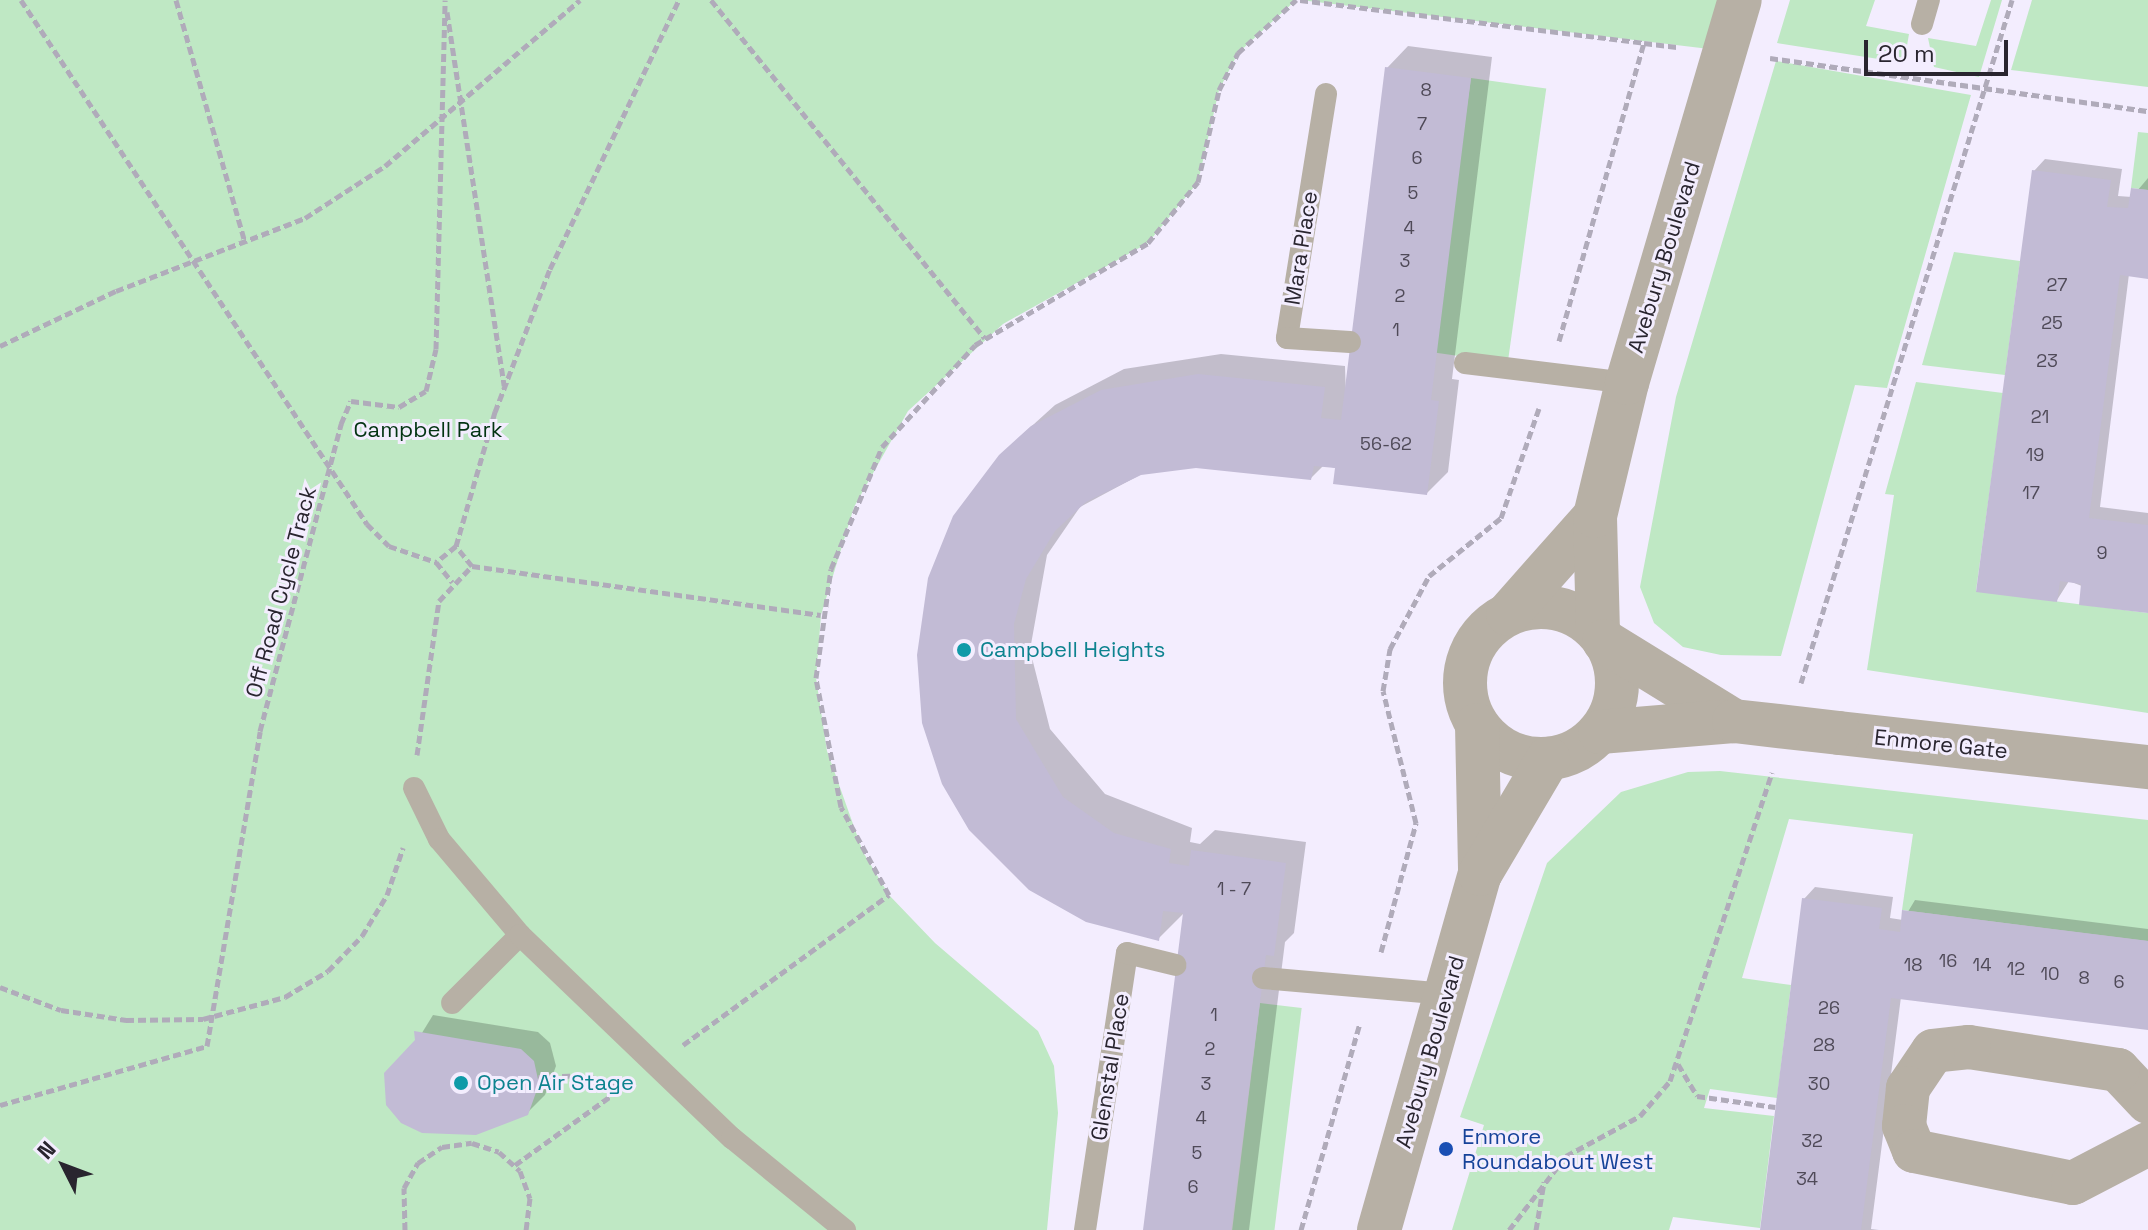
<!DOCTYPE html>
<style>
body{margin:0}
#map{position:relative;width:2148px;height:1230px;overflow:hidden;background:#f3edfe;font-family:"Space Grotesk",sans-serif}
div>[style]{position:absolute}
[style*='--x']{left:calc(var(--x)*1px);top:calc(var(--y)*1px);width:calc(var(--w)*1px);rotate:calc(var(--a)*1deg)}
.green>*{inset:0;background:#bfe8c4;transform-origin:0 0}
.shadow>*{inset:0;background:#0003}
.building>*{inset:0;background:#c2bbd5}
.path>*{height:5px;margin-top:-2.5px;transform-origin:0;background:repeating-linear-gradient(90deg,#b0abba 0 8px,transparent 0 12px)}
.service>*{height:22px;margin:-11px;padding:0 11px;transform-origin:11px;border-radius:11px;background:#b7b0a5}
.minor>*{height:44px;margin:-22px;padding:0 22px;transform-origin:22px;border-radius:22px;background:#b7b0a5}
.minor>.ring{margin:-22px;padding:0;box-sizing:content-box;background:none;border:44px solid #b7b0a5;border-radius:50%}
.minor-bridge>*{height:44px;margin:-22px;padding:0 22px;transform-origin:22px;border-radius:22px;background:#b7b0a5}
.dots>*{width:22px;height:22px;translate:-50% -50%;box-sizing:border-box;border:4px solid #f3edfe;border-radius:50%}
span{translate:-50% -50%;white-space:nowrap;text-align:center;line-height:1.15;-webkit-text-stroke:6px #f3edfe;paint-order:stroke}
.number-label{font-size:18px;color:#4f4a58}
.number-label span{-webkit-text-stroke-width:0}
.street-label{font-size:22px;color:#29252f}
.park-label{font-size:22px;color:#033412}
.culture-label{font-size:22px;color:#0d838f}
.left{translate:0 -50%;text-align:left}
.transit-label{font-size:22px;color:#164399}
.north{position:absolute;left:24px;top:1126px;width:80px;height:80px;-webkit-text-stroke:6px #f3edfe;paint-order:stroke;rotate:312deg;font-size:22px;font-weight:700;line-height:32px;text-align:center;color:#29252f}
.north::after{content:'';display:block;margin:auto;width:28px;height:36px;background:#29252f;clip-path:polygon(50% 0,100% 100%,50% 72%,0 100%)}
.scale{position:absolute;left:1864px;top:40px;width:144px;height:36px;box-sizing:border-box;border:4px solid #29252f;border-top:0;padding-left:10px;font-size:24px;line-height:28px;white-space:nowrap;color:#29252f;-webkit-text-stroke:6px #f3edfe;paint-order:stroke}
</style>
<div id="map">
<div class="green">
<div style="clip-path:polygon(0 0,1296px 0,1238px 53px,1219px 90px,1198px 182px,1148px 243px,1003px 324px,908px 411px,854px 507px,821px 615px,816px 678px,827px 751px,863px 852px,889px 895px,935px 943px,1038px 1031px,1054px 1066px,1058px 1113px,1047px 1230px,0 1230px)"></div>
<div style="clip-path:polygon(1300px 0,1740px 0,1726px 51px)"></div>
<div style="clip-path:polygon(1790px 0,1875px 0,1866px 26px,1909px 34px,1904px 63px,1777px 43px)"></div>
<div style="clip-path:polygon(1991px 0,2002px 0,1979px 77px,1934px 67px,1928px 38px,1976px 46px)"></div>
<div style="clip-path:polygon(2032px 0,2148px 0,2148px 87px,2011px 70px)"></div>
<div style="clip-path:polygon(1776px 61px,1971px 95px,1887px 388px,1855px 385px,1781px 656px,1721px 655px,1683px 647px,1654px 623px,1640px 587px,1676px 397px)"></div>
<div style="left:1471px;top:78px;width:76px;height:277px;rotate:8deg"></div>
<div style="clip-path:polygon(2138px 132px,2148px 133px,2148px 190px,2131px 188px)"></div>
<div style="clip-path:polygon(1954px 252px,2020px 261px,2005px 375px,1922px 365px)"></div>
<div style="clip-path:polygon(1916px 382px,2003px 393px,1976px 591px,2148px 613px,2148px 713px,1867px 670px,1894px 495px,1885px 494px)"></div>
<div style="clip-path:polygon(1720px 771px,2148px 820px,2148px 941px,1902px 910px,1913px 834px,1789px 819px,1742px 978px,1791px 985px,1777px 1098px,1710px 1089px,1704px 1108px,1774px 1116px,1760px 1228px,1673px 1217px,1669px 1230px,1452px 1230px,1484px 1125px,1460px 1117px,1547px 863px,1621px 792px,1688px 772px)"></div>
<div style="left:1260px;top:1003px;width:42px;height:229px;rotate:7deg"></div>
</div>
<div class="shadow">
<div style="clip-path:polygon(1408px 46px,1492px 57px,1452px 379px,1459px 380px,1448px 472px,1427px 493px,1324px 465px,1311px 478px,1196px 466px,1149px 470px,1080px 507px,1047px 555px,1030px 650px,1050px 729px,1105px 794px,1192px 828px,1190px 842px,1200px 844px,1215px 830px,1306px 842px,1294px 933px,1285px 942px,1249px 1230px,1145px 1230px,1185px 912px,1158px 939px,971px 829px,1023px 434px,1055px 405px,1124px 369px,1221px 354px,1345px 366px,1346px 398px,1387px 68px)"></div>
<div style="clip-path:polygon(2045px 159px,2122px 169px,2118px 196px,2132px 197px,2148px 178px,2148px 276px,2129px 274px,2100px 507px,2148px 513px,2148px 612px,2069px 581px,2057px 600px,2034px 171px)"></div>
<div style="clip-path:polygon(1815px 887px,1893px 897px,1890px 918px,1903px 920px,1915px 900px,2148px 929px,2148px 1028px,1901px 997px,1871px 1229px,1879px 1230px,1762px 1230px,1804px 899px)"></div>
<div style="clip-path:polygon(433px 1015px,538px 1032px,550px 1043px,556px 1066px,545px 1095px,527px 1113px,417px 1041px)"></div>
</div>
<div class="building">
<div style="clip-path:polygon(1385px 67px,1471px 78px,1431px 400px,1439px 401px,1427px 495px,1333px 484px,1335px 468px,1314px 466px,1311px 480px,1196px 468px,1141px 475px,1086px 502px,1055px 531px,1026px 579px,1014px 624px,1016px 719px,1063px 797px,1114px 833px,1171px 849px,1169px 863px,1189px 866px,1191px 850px,1286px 863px,1274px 956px,1266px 955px,1231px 1230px,1143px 1230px,1183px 913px,1163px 911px,1159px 941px,1086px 922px,1029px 890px,969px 830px,942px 784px,922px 723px,917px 655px,928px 578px,953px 516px,999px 455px,1031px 426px,1101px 390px,1198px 374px,1325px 387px,1321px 418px,1341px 420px)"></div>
<div style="clip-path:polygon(2032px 170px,2111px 180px,2107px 207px,2128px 208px,2131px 188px,2148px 190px,2148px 279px,2120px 275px,2089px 518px,2148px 525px,2148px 613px,2079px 605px,2081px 584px,2060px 581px,2057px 602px,1976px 592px)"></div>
<div style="clip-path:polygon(1802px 898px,1882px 908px,1879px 929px,1900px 932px,1902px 910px,2148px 941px,2148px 1030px,1891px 998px,1861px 1230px,1760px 1230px)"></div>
<div style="clip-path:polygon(414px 1031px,521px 1049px,534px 1061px,539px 1084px,528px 1115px,476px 1135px,422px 1133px,401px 1123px,386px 1105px,384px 1073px,415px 1040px)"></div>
</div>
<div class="path">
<div style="--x:21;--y:0;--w:628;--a:56.56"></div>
<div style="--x:367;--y:524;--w:31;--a:45"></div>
<div style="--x:389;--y:546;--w:50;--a:18.8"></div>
<div style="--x:176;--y:0;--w:253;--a:74.1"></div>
<div style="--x:711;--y:0;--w:435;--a:51"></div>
<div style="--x:1300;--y:0;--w:347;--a:7.1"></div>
<div style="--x:447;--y:12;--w:378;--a:81.3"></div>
<div style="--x:1770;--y:58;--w:382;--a:8"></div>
<div style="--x:1559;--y:341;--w:310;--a:-74.1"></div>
<div style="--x:1644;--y:43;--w:33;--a:7"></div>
<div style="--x:0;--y:346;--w:128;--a:-25.4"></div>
<div style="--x:116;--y:291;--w:203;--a:-21.1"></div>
<div style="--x:305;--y:218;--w:95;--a:-33"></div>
<div style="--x:385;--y:166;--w:256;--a:-40.4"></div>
<div style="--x:456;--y:546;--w:140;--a:-73.8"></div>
<div style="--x:495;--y:412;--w:153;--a:-69"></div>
<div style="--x:550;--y:269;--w:298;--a:-64.4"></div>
<div style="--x:472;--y:566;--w:352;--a:8"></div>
<div style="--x:1801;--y:683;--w:715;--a:-72.83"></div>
<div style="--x:417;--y:755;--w:156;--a:-81.9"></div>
<div style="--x:439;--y:601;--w:48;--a:-46.7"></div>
<div style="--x:472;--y:566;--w:26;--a:-129"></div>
<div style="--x:456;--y:546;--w:26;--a:141"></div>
<div style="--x:436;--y:562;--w:26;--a:51"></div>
<div style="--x:1381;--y:952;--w:134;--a:-74.8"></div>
<div style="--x:1416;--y:823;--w:136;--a:-104"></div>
<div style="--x:1383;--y:691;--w:43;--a:-80.5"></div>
<div style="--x:1390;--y:649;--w:83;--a:-61.9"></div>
<div style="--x:1429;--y:576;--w:92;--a:-38.9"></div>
<div style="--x:1501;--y:518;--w:116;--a:-70.9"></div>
<div style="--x:0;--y:987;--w:65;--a:20.7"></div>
<div style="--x:61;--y:1010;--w:66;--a:8.7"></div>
<div style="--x:126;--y:1020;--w:77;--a:-0.7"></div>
<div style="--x:203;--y:1019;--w:85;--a:-15"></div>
<div style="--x:285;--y:997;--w:50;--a:-31.2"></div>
<div style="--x:328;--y:971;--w:49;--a:-45.8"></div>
<div style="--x:362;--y:936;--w:48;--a:-58.6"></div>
<div style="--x:387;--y:895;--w:50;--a:-71.2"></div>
<div style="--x:683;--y:1045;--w:255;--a:-36.1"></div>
<div style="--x:889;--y:895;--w:100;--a:-118.6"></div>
<div style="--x:841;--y:807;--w:131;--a:-101"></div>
<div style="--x:816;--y:678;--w:110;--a:-82.2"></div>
<div style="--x:831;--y:569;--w:132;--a:-67.3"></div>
<div style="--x:882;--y:447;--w:138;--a:-47.6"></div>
<div style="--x:975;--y:345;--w:201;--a:-30.5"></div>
<div style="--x:1148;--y:243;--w:79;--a:-50.7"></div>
<div style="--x:1198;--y:182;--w:94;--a:-77.1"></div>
<div style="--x:1219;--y:90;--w:42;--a:-62.8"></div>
<div style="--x:1238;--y:53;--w:79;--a:-42.4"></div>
<div style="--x:1678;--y:1064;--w:37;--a:59"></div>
<div style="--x:1697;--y:1096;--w:79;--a:8"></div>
<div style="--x:538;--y:1077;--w:49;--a:-2.3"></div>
<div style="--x:587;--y:1075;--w:37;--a:22"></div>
<div style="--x:0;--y:1105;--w:215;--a:-15.9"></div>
<div style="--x:207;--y:1046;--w:319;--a:-80.4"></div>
<div style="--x:260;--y:731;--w:318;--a:-75.2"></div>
<div style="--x:341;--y:424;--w:25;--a:-67"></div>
<div style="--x:351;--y:401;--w:48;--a:7.1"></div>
<div style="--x:399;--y:407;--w:31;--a:-31"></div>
<div style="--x:426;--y:391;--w:43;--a:-76.6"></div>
<div style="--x:436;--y:349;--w:349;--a:-88.5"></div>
<div style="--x:515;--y:1165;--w:137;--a:-35.8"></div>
<div style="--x:405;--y:1230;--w:42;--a:-91.4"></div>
<div style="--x:404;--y:1188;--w:29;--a:-61"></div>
<div style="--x:418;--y:1163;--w:29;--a:-34"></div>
<div style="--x:442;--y:1147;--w:30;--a:-8"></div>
<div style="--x:472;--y:1143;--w:28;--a:18"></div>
<div style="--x:499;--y:1152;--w:28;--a:42"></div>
<div style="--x:520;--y:1171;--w:29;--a:70"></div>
<div style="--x:530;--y:1198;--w:32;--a:97"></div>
<div style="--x:1301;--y:1230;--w:215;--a:-74.1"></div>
<div style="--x:1509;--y:1230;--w:93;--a:-52.4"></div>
<div style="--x:1566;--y:1156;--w:84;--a:-28.4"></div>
<div style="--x:1640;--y:1116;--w:46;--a:-49.4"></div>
<div style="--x:1670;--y:1081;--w:325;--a:-71.7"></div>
<div style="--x:1536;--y:1230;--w:49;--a:-80.5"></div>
</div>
<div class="service">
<div style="--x:1922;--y:24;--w:25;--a:-74"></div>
<div style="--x:1326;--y:94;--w:247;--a:99.1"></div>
<div style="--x:1287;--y:338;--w:63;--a:3.6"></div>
<div style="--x:1465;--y:363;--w:163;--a:7"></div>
<div style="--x:414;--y:788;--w:57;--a:63.9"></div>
<div style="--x:439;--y:839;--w:126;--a:49.8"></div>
<div style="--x:520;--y:935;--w:96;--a:135"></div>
<div style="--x:520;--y:935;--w:294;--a:43.8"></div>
<div style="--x:732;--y:1138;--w:146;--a:39.2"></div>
<div style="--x:1263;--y:978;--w:184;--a:5"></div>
<div style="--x:1085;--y:1230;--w:280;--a:-81.4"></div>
<div style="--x:1127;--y:953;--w:50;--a:13.8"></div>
</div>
<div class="minor">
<div class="ring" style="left:1465px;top:607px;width:108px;height:108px"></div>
<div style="--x:1508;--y:614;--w:131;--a:-48.4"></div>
<div style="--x:1598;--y:632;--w:116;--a:-91.5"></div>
<div style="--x:1595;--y:516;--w:137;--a:-76.5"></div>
<div style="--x:1627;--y:383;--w:399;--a:-73.6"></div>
<div style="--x:1604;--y:641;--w:153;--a:31.6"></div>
<div style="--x:1477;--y:725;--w:149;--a:88.8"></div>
<div style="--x:1600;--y:732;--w:134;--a:-4.7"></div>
<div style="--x:1839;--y:733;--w:311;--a:6.3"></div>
<div style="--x:2148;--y:1102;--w:44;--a:-133.2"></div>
<div style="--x:2118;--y:1070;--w:151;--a:-171.2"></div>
<div style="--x:1969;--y:1047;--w:36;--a:174"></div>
<div style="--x:1933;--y:1051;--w:45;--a:124"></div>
<div style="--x:1908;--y:1088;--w:38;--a:96"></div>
<div style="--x:1904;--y:1126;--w:27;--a:68"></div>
<div style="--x:1914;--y:1151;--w:162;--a:11.4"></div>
<div style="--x:2073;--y:1183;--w:85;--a:-27.5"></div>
<div style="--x:1379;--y:1230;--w:370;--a:-74.2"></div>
<div style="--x:1480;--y:874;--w:134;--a:-59.4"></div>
</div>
<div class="minor-bridge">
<div style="--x:1734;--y:721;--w:106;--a:6.5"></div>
</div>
<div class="dots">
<div style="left:964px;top:650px;background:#0f9aa8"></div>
<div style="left:461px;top:1083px;background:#0f9aa8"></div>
<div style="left:1446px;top:1149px;background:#1a4fb4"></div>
</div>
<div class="number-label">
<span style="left:1426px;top:90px">8</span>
<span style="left:1422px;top:124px">7</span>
<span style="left:1417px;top:158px">6</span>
<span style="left:1413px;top:193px">5</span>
<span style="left:1409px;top:228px">4</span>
<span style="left:1405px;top:261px">3</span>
<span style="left:2057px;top:285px">27</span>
<span style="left:1400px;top:296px">2</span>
<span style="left:2052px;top:323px">25</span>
<span style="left:1396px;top:330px">1</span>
<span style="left:2047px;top:361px">23</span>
<span style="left:2040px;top:417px">21</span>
<span style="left:1386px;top:444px">56-62</span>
<span style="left:2035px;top:455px">19</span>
<span style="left:2031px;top:493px">17</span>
<span style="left:2102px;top:553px">9</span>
<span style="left:1234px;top:889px">1 - 7</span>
<span style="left:1948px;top:961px">16</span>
<span style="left:1913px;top:965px">18</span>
<span style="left:1982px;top:965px">14</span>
<span style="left:2016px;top:969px">12</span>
<span style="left:2050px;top:974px">10</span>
<span style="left:2084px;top:978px">8</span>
<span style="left:2119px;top:982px">6</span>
<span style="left:1829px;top:1008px">26</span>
<span style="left:1214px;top:1015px">1</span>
<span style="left:1824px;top:1045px">28</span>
<span style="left:1210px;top:1049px">2</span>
<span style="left:1206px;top:1084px">3</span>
<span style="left:1819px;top:1084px">30</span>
<span style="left:1201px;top:1118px">4</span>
<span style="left:1812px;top:1141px">32</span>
<span style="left:1197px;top:1153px">5</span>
<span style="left:1807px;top:1179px">34</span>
<span style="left:1193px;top:1187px">6</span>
</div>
<div class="street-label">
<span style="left:1301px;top:248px;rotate:-81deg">Mara Place</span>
<span style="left:1664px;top:257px;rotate:-73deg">Avebury Boulevard</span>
<span style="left:281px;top:592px;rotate:-75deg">Off Road Cycle Track</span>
<span style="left:1941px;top:744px;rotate:6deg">Enmore Gate</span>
<span style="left:1430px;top:1052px;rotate:-74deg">Avebury Boulevard</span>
<span style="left:1110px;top:1067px;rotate:-81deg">Glenstal Place</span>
</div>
<div class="park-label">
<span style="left:428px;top:430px">Campbell Park</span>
</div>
<div class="culture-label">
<span class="left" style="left:980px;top:650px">Campbell Heights</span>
<span class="left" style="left:477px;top:1083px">Open Air Stage</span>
</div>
<div class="transit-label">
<span class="left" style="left:1462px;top:1149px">Enmore<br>Roundabout West</span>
</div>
<div class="north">N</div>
<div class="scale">20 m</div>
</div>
